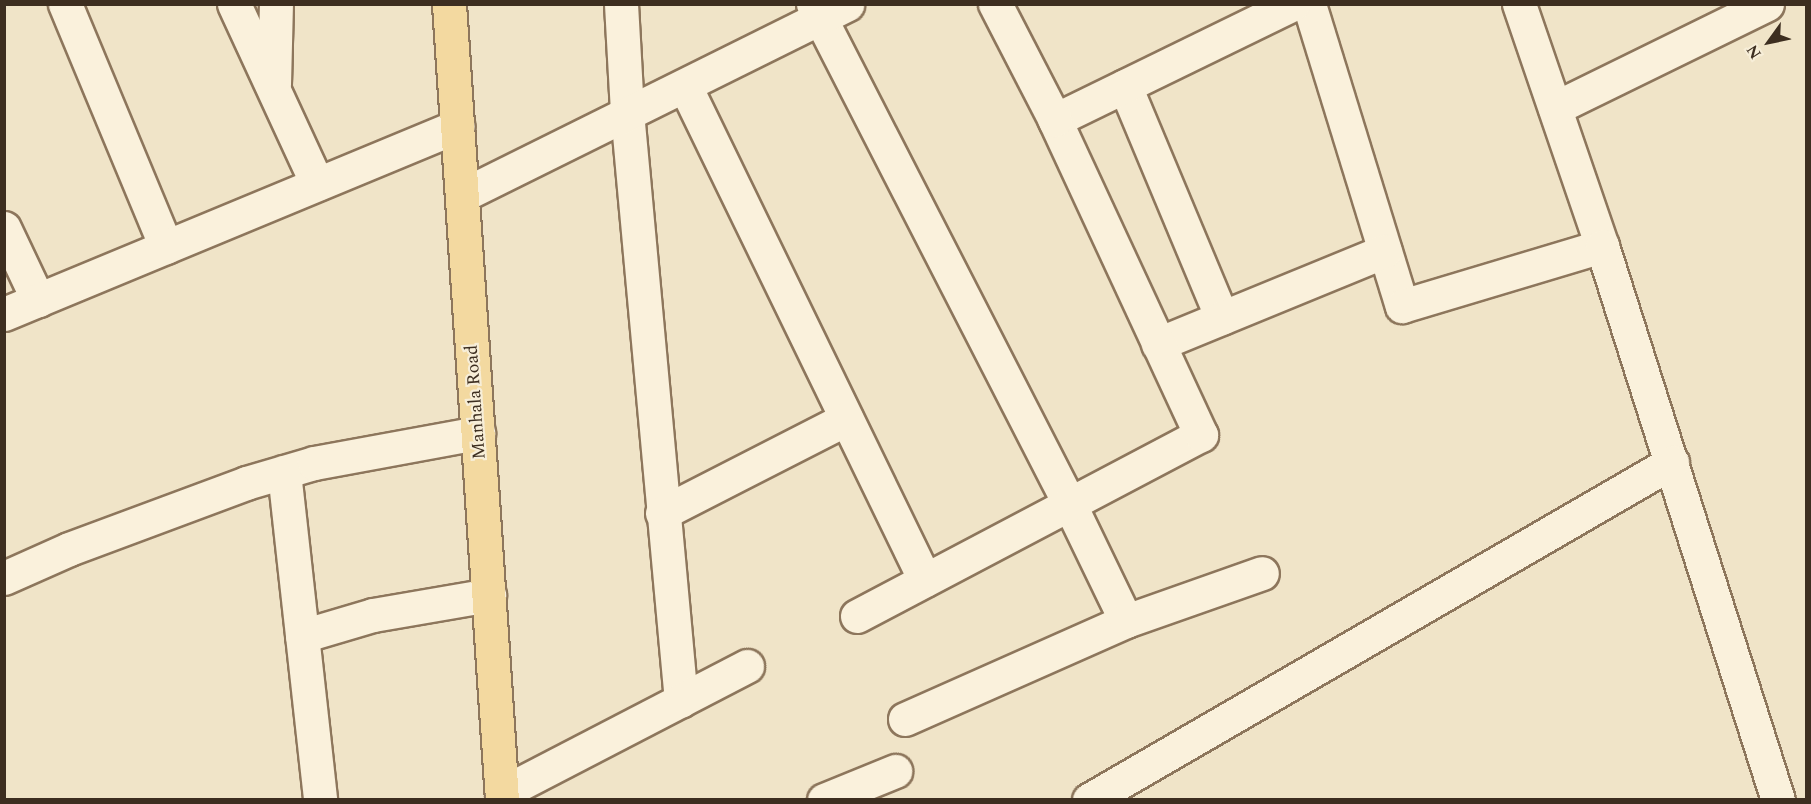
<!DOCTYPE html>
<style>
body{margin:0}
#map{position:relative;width:1811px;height:804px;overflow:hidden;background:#f0e4c8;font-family:Spectral,serif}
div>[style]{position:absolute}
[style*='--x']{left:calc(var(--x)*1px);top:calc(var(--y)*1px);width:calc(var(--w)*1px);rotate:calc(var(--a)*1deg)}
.roads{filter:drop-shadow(2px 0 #8d765c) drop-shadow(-2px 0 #8d765c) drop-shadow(0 2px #8d765c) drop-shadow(0 -2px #8d765c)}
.minor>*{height:33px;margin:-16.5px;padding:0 16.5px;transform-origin:16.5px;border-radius:16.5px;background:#faf1dc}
.primary>*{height:33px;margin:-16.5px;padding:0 16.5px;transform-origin:16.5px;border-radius:16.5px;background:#f3d9a0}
span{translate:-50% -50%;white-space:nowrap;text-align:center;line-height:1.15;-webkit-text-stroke:4.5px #f7eed8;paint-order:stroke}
.street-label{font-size:18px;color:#3d2e20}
.frame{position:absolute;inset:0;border:6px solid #3d2e20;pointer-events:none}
.north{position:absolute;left:1739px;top:12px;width:60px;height:60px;-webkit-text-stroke:4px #f7eed8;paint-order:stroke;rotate:237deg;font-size:16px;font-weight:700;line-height:24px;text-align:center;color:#3d2e20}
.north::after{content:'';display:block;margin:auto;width:21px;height:27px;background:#3d2e20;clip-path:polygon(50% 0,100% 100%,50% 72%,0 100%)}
</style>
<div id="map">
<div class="roads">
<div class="minor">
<div style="--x:65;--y:4;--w:263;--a:67.4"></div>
<div style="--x:234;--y:4;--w:198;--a:65.2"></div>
<div style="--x:621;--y:4;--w:108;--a:86.8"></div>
<div style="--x:627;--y:112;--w:591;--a:84.76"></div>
<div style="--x:813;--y:4;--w:561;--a:62.84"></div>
<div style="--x:1069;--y:503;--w:131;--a:64.2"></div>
<div style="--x:1309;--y:4;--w:316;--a:72.9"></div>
<div style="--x:1402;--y:306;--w:209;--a:-16.7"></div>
<div style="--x:1519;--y:4;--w:256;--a:71.1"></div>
<div style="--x:1602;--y:246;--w:581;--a:72.38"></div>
<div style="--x:274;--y:84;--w:80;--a:-88.6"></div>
<div style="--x:685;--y:86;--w:549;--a:64.09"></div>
<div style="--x:1125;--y:86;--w:251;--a:67.3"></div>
<div style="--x:1555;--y:108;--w:236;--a:-26.1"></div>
<div style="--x:1055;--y:120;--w:265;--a:-26"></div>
<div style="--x:463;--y:195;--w:429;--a:-26.4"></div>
<div style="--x:4;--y:228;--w:80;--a:64.7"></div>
<div style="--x:4;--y:314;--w:491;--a:-22.5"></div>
<div style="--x:1158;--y:344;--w:245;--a:-22.3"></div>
<div style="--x:284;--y:472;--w:330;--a:83.7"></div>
<div style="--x:662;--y:513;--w:207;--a:-27.1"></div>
<div style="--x:4;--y:578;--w:71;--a:-24"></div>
<div style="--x:69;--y:549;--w:189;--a:-20.4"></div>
<div style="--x:246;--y:483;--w:71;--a:-16.4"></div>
<div style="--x:314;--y:463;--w:167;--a:-10.4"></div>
<div style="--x:857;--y:616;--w:389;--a:-27.8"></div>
<div style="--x:1201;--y:435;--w:347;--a:-114.9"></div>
<div style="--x:1055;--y:120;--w:131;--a:-117.3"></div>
<div style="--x:302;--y:636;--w:74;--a:-16.5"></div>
<div style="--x:373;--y:615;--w:118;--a:-9.8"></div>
<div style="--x:905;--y:719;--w:242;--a:-23.9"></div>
<div style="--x:1126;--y:621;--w:144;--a:-19.4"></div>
<div style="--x:502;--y:793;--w:276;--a:-27.4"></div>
<div style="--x:824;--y:800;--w:77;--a:-22.2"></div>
<div style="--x:1089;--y:800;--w:674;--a:-30.1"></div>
</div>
<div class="primary">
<div style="--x:449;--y:4;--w:798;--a:86.19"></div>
</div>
</div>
<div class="street-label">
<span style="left:476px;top:402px;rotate:-94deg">Manhala Road</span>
</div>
<div class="frame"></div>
<div class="north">N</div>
</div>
